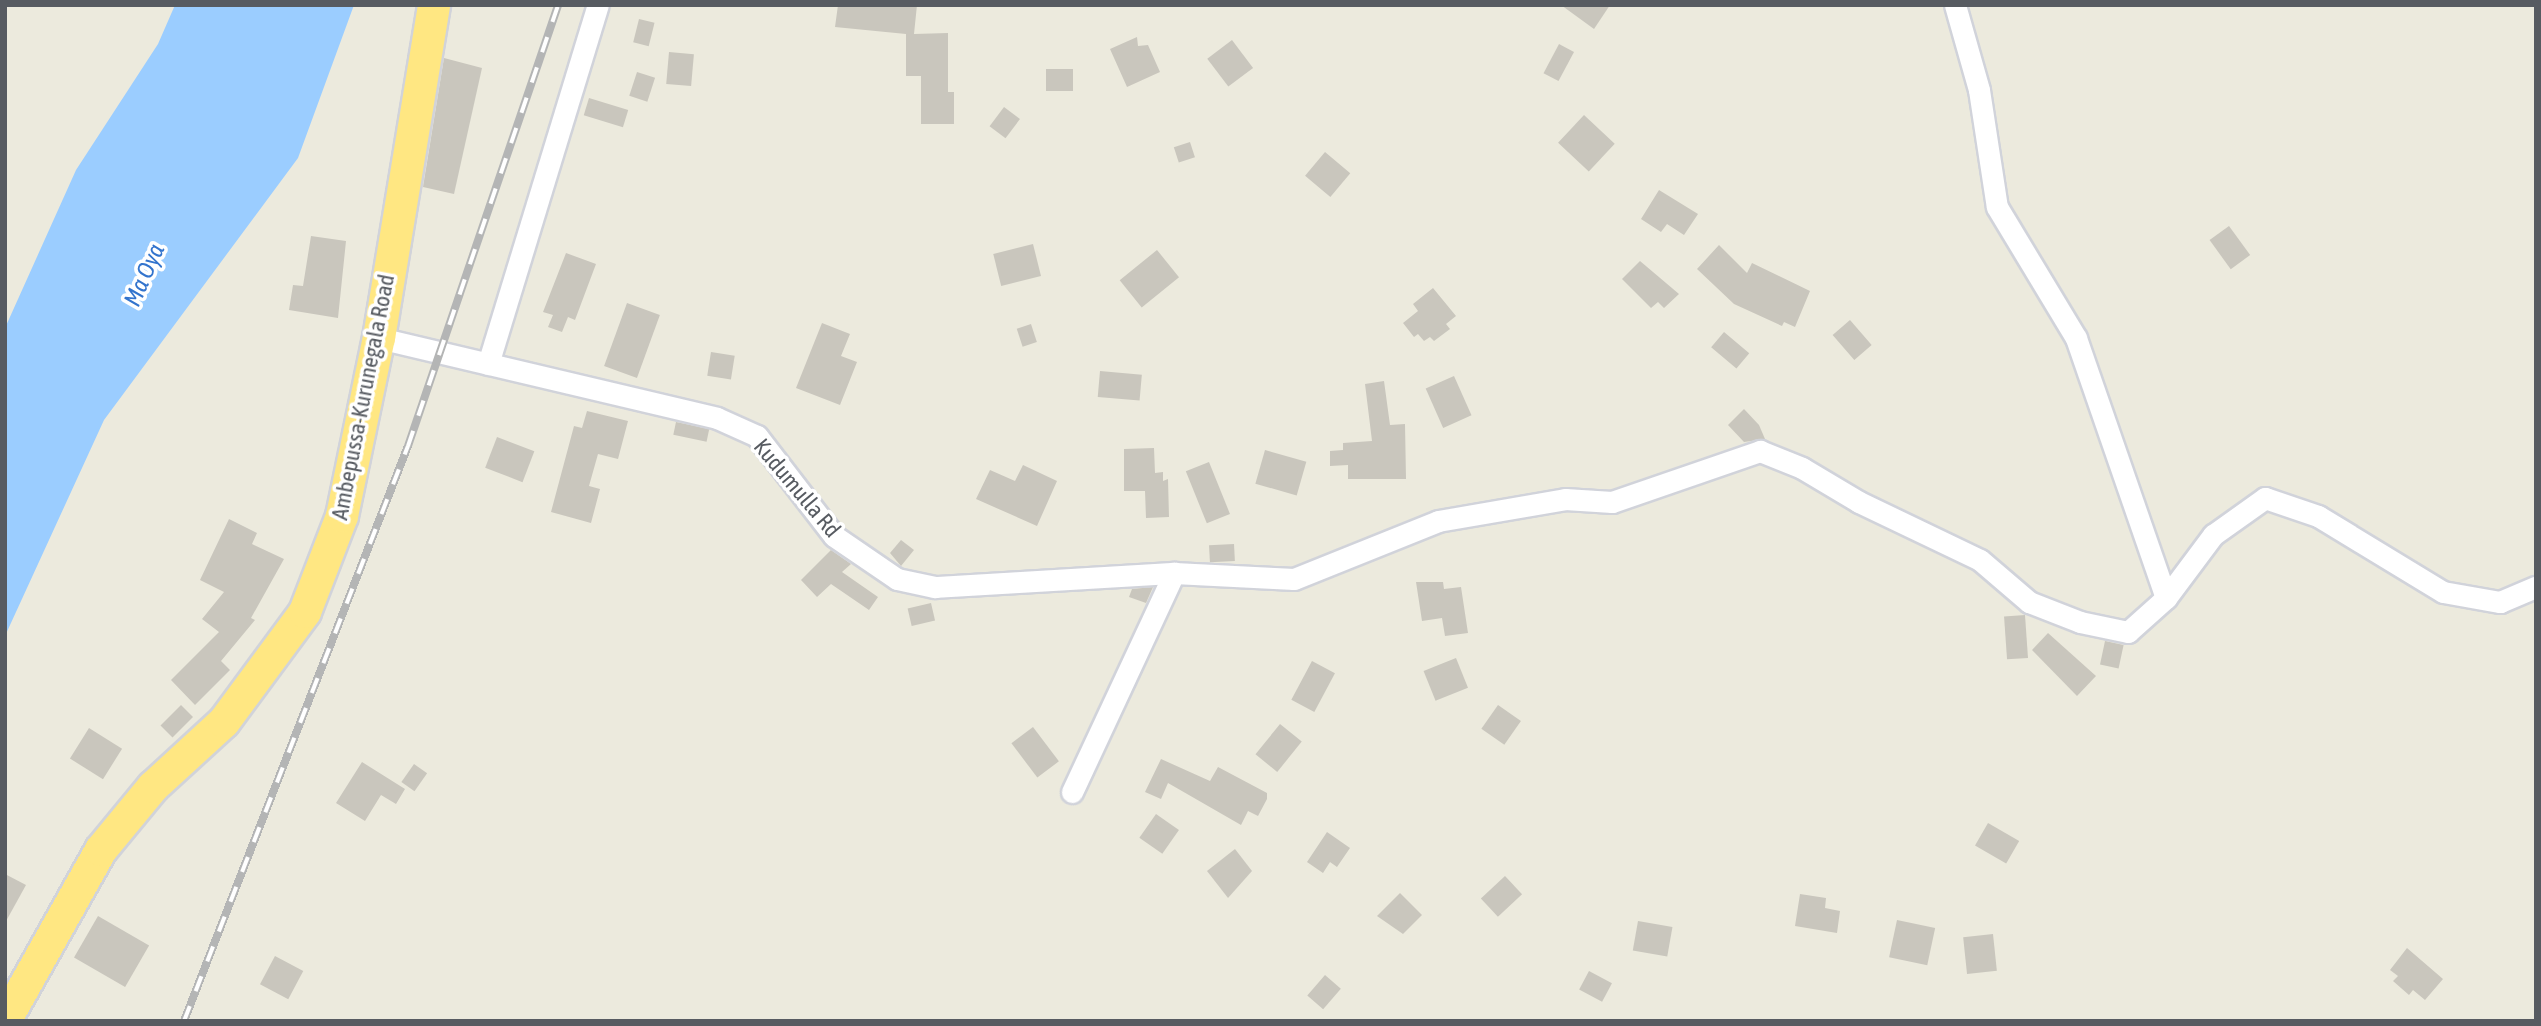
<!DOCTYPE html>
<style>
body{margin:0}
#map{position:relative;width:2541px;height:1026px;overflow:hidden;background:#eceadd;font-family:"Asap Condensed",sans-serif}
div>[style]{position:absolute}
[style*='--x']{left:calc(var(--x)*1px);top:calc(var(--y)*1px);width:calc(var(--w)*1px);rotate:calc(var(--a)*1deg)}
.water>*{inset:0;background:#9bcdff}
.building>*{inset:0;background:#c9c6bd;transform-origin:0 0}
.roads{filter:drop-shadow(2px 0 #d1d3da) drop-shadow(-2px 0 #d1d3da) drop-shadow(0 2px #d1d3da) drop-shadow(0 -2px #d1d3da)}
.minor>*{height:21px;margin:-10.5px;padding:0 10.5px;transform-origin:10.5px;border-radius:10.5px;background:#fff}
.highway>*{height:32px;margin:-16px;padding:0 16px;transform-origin:16px;border-radius:16px;background:#ffe782}
.rail>*{height:8px;margin-top:-4px;transform-origin:0;background:repeating-linear-gradient(90deg,#fff 0 16px,#b4b5b5 0 32px);box-sizing:border-box;border-block:2px solid #b4b5b5}
span{translate:-50% -50%;white-space:nowrap;text-align:center;line-height:1.15;-webkit-text-stroke:7px #fff;paint-order:stroke}
.street-label{font-size:23px;color:#575b61}
.water-label{font-size:24px;color:#3374cd;font-style:italic}
.frame{position:absolute;inset:0;border:7px solid #575b61;pointer-events:none}
</style>
<div id="map">
<div class="water">
<div style="clip-path:polygon(175px 5px,354px 5px,298px 158px,104px 420px,5px 636px,5px 328px,76px 170px,158px 44px)"></div>
</div>
<div class="building">
<div style="clip-path:polygon(838px 5px,917px 5px,914px 34px,948px 33px,948px 92px,954px 92px,954px 124px,921px 124px,921px 76px,906px 76px,906px 34px,835px 27px)"></div>
<div style="clip-path:polygon(1561px 5px,1610px 5px,1594px 29px)"></div>
<div style="left:639px;top:19px;width:16px;height:24px;rotate:14deg"></div>
<div style="clip-path:polygon(1137px 37px,1138px 46px,1148px 45px,1160px 72px,1127px 87px,1110px 49px)"></div>
<div style="left:1232px;top:40px;width:35px;height:31px;rotate:53deg"></div>
<div style="left:1559px;top:44px;width:17px;height:33px;rotate:28deg"></div>
<div style="left:669px;top:52px;width:25px;height:32px;rotate:5deg"></div>
<div style="clip-path:polygon(444px 58px,482px 68px,454px 194px,423px 187px)"></div>
<div style="left:1046px;top:69px;width:27px;height:22px"></div>
<div style="left:637px;top:72px;width:19px;height:25px;rotate:18deg"></div>
<div style="left:589px;top:98px;width:41px;height:18px;rotate:17deg"></div>
<div style="left:1004px;top:107px;width:20px;height:24px;rotate:37deg"></div>
<div style="left:1584px;top:115px;width:42px;height:38px;rotate:43deg"></div>
<div style="left:1190px;top:142px;width:16px;height:17px;rotate:72deg"></div>
<div style="left:1325px;top:152px;width:33px;height:31px;rotate:40deg"></div>
<div style="clip-path:polygon(1659px 190px,1698px 214px,1684px 235px,1667px 224px,1661px 232px,1641px 219px)"></div>
<div style="left:2229px;top:226px;width:36px;height:24px;rotate:54deg"></div>
<div style="clip-path:polygon(311px 236px,346px 241px,338px 318px,289px 310px,293px 285px,303px 286px)"></div>
<div style="left:1033px;top:244px;width:33px;height:41px;rotate:76deg"></div>
<div style="clip-path:polygon(1719px 245px,1747px 273px,1752px 263px,1810px 291px,1795px 327px,1784px 322px,1782px 326px,1734px 304px,1697px 269px)"></div>
<div style="left:1157px;top:250px;width:35px;height:48px;rotate:51deg"></div>
<div style="clip-path:polygon(566px 253px,596px 264px,575px 320px,568px 317px,562px 332px,548px 327px,553px 315px,543px 312px)"></div>
<div style="clip-path:polygon(1640px 261px,1679px 294px,1664px 308px,1658px 302px,1651px 308px,1622px 279px)"></div>
<div style="clip-path:polygon(1433px 288px,1456px 316px,1446px 324px,1450px 329px,1434px 341px,1430px 337px,1424px 341px,1418px 334px,1414px 337px,1403px 323px,1418px 311px,1413px 304px)"></div>
<div style="left:627px;top:303px;width:35px;height:67px;rotate:20deg"></div>
<div style="left:1850px;top:320px;width:33px;height:23px;rotate:49deg"></div>
<div style="clip-path:polygon(822px 323px,850px 334px,841px 356px,857px 362px,840px 405px,796px 388px)"></div>
<div style="left:1031px;top:324px;width:19px;height:15px;rotate:72deg"></div>
<div style="left:1724px;top:332px;width:33px;height:20px;rotate:40deg"></div>
<div style="left:711px;top:352px;width:24px;height:24px;rotate:9deg"></div>
<div style="left:1100px;top:371px;width:42px;height:26px;rotate:5deg"></div>
<div style="left:1454px;top:376px;width:43px;height:31px;rotate:66deg"></div>
<div style="clip-path:polygon(1384px 381px,1390px 425px,1405px 424px,1406px 479px,1348px 479px,1348px 465px,1330px 466px,1330px 451px,1343px 450px,1343px 443px,1372px 441px,1365px 384px)"></div>
<div style="clip-path:polygon(1744px 409px,1759px 425px,1765px 439px,1744px 442px,1728px 425px)"></div>
<div style="clip-path:polygon(587px 411px,628px 421px,618px 459px,598px 454px,589px 486px,600px 489px,591px 523px,551px 512px,574px 426px,582px 428px)"></div>
<div style="left:676px;top:422px;width:34px;height:13px;rotate:12deg"></div>
<div style="left:497px;top:437px;width:40px;height:33px;rotate:21deg"></div>
<div style="clip-path:polygon(1154px 448px,1155px 473px,1163px 472px,1163px 481px,1168px 479px,1169px 517px,1146px 518px,1145px 491px,1124px 491px,1124px 449px)"></div>
<div style="left:1265px;top:450px;width:43px;height:35px;rotate:16deg"></div>
<div style="left:1209px;top:462px;width:56px;height:25px;rotate:68deg"></div>
<div style="clip-path:polygon(1023px 465px,1057px 481px,1037px 526px,976px 499px,990px 470px,1015px 481px)"></div>
<div style="clip-path:polygon(229px 519px,257px 533px,252px 544px,284px 559px,251px 618px,255px 620px,221px 661px,230px 670px,195px 705px,171px 680px,219px 632px,202px 619px,224px 592px,200px 580px)"></div>
<div style="clip-path:polygon(901px 540px,914px 550px,901px 566px,890px 553px)"></div>
<div style="left:1234px;top:544px;width:17px;height:25px;rotate:87deg"></div>
<div style="clip-path:polygon(831px 550px,851px 564px,842px 572px,878px 597px,869px 610px,831px 584px,817px 597px,801px 580px)"></div>
<div style="clip-path:polygon(1416px 582px,1443px 582px,1444px 589px,1461px 587px,1468px 633px,1445px 636px,1442px 618px,1422px 621px)"></div>
<div style="clip-path:polygon(1153px 587px,1146px 603px,1129px 597px,1132px 589px)"></div>
<div style="left:931px;top:603px;width:18px;height:24px;rotate:77deg"></div>
<div style="left:2025px;top:615px;width:43px;height:21px;rotate:86deg"></div>
<div style="clip-path:polygon(2048px 633px,2096px 676px,2077px 696px,2032px 650px)"></div>
<div style="left:2105px;top:641px;width:19px;height:24px;rotate:12deg"></div>
<div style="left:1456px;top:658px;width:32px;height:35px;rotate:68deg"></div>
<div style="left:1312px;top:661px;width:26px;height:44px;rotate:28deg"></div>
<div style="left:181px;top:705px;width:17px;height:29px;rotate:45deg"></div>
<div style="left:1498px;top:705px;width:28px;height:29px;rotate:35deg"></div>
<div style="left:1280px;top:724px;width:28px;height:39px;rotate:39deg"></div>
<div style="left:1033px;top:727px;width:43px;height:27px;rotate:53deg"></div>
<div style="left:89px;top:728px;width:39px;height:36px;rotate:32deg"></div>
<div style="clip-path:polygon(1161px 759px,1210px 781px,1218px 767px,1267px 793px,1267px 799px,1258px 816px,1248px 811px,1241px 825px,1168px 783px,1161px 799px,1145px 792px)"></div>
<div style="clip-path:polygon(362px 762px,405px 789px,396px 804px,381px 795px,365px 821px,336px 803px)"></div>
<div style="left:414px;top:764px;width:16px;height:22px;rotate:35deg"></div>
<div style="left:1156px;top:814px;width:28px;height:29px;rotate:35deg"></div>
<div style="left:1988px;top:823px;width:36px;height:26px;rotate:30deg"></div>
<div style="clip-path:polygon(1327px 832px,1350px 848px,1337px 867px,1330px 862px,1323px 873px,1307px 862px)"></div>
<div style="clip-path:polygon(1235px 849px,1252px 871px,1228px 898px,1207px 871px)"></div>
<div style="clip-path:polygon(5px 874px,26px 885px,5px 923px)"></div>
<div style="left:1505px;top:876px;width:25px;height:33px;rotate:47deg"></div>
<div style="clip-path:polygon(1400px 893px,1422px 915px,1403px 934px,1377px 916px)"></div>
<div style="clip-path:polygon(1800px 894px,1826px 898px,1825px 908px,1840px 911px,1837px 933px,1795px 926px)"></div>
<div style="left:98px;top:916px;width:59px;height:48px;rotate:30deg"></div>
<div style="left:1897px;top:920px;width:39px;height:38px;rotate:12deg"></div>
<div style="left:1638px;top:921px;width:35px;height:30px;rotate:10deg"></div>
<div style="left:1993px;top:934px;width:37px;height:30px;rotate:84deg"></div>
<div style="clip-path:polygon(2407px 948px,2443px 979px,2425px 1000px,2413px 990px,2409px 995px,2393px 981px,2398px 976px,2390px 970px)"></div>
<div style="left:275px;top:956px;width:32px;height:32px;rotate:28deg"></div>
<div style="left:1589px;top:971px;width:26px;height:21px;rotate:28deg"></div>
<div style="left:1325px;top:975px;width:21px;height:27px;rotate:41deg"></div>
</div>
<div class="roads">
<div class="minor">
<div style="--x:1955;--y:5;--w:88;--a:74.2"></div>
<div style="--x:1979;--y:90;--w:118;--a:81.3"></div>
<div style="--x:1997;--y:207;--w:153;--a:58.9"></div>
<div style="--x:2076;--y:338;--w:275;--a:70.9"></div>
<div style="--x:379;--y:338;--w:347;--a:13.3"></div>
<div style="--x:717;--y:418;--w:44;--a:24.2"></div>
<div style="--x:757;--y:436;--w:126;--a:52.4"></div>
<div style="--x:834;--y:536;--w:76;--a:34.3"></div>
<div style="--x:897;--y:579;--w:39;--a:12"></div>
<div style="--x:935;--y:587;--w:239;--a:-3.4"></div>
<div style="--x:488;--y:364;--w:375;--a:-73"></div>
<div style="--x:1072;--y:792;--w:242;--a:-65"></div>
<div style="--x:1174;--y:573;--w:120;--a:2.9"></div>
<div style="--x:1294;--y:579;--w:155;--a:-21.9"></div>
<div style="--x:1438;--y:521;--w:129;--a:-9.8"></div>
<div style="--x:1565;--y:499;--w:47;--a:3.7"></div>
<div style="--x:1612;--y:502;--w:157;--a:-19"></div>
<div style="--x:1760;--y:451;--w:45;--a:22"></div>
<div style="--x:1802;--y:468;--w:66;--a:30.8"></div>
<div style="--x:1859;--y:502;--w:134;--a:25.6"></div>
<div style="--x:1980;--y:560;--w:65;--a:40.6"></div>
<div style="--x:2029;--y:602;--w:55;--a:21.4"></div>
<div style="--x:2080;--y:622;--w:49;--a:11.8"></div>
<div style="--x:2128;--y:632;--w:51;--a:-41.8"></div>
<div style="--x:2166;--y:598;--w:79;--a:-53.3"></div>
<div style="--x:2213;--y:535;--w:64;--a:-35.4"></div>
<div style="--x:2265;--y:498;--w:56;--a:18.8"></div>
<div style="--x:2318;--y:516;--w:146;--a:31.3"></div>
<div style="--x:2443;--y:592;--w:58;--a:10"></div>
<div style="--x:2500;--y:602;--w:39;--a:-23"></div>
</div>
<div class="highway">
<div style="--x:5;--y:1021;--w:196;--a:-60.7"></div>
<div style="--x:101;--y:850;--w:82;--a:-50.5"></div>
<div style="--x:153;--y:787;--w:96;--a:-42.5"></div>
<div style="--x:224;--y:722;--w:137;--a:-53.6"></div>
<div style="--x:305;--y:612;--w:103;--a:-68.9"></div>
<div style="--x:342;--y:516;--w:182;--a:-78.3"></div>
<div style="--x:379;--y:338;--w:338;--a:-80.6"></div>
</div>
</div>
<div class="rail">
<div style="--x:184;--y:1021;--w:617;--a:-68.72"></div>
<div style="--x:408;--y:446;--w:466;--a:-71.2"></div>
</div>
<div class="street-label">
<span style="left:363px;top:397px;rotate:-79deg">Ambepussa-Kurunegala Road</span>
<span style="left:797px;top:488px;rotate:50deg">Kudumulla Rd</span>
</div>
<div class="water-label">
<span style="left:144px;top:275px;rotate:-66deg">Ma Oya</span>
</div>
<div class="frame"></div>
</div>
